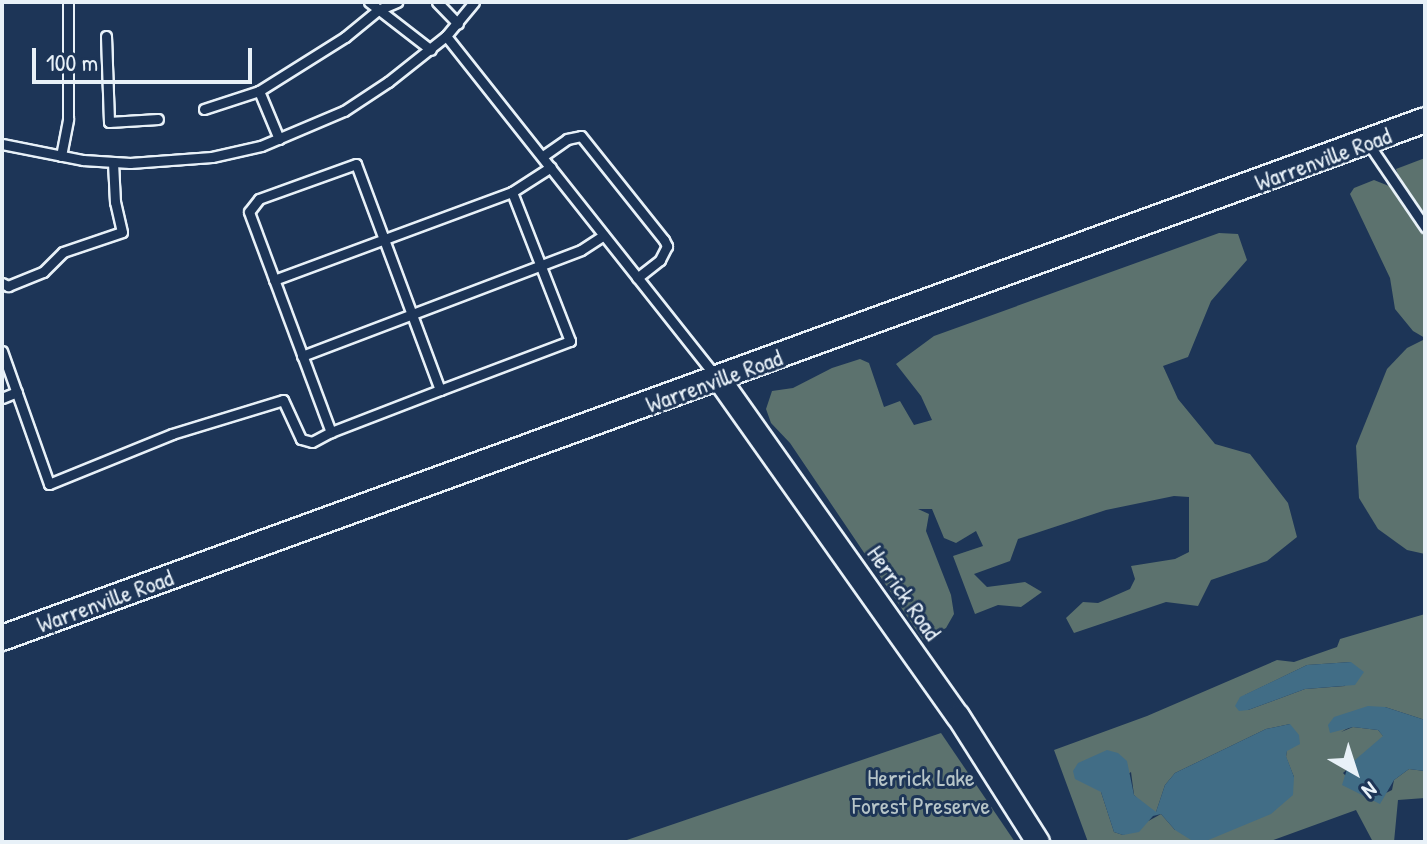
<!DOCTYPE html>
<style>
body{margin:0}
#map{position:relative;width:1427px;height:844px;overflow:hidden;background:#1d3557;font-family:"Patrick Hand",sans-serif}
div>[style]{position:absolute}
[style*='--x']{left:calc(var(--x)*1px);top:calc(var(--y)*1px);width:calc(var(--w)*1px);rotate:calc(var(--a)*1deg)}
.green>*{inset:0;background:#5c726e}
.water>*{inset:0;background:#416d86}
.roads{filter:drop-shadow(2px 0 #e8f1f8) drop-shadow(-2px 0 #e8f1f8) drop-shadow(0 2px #e8f1f8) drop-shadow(0 -2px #e8f1f8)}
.service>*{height:9px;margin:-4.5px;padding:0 4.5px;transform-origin:4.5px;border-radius:4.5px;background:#1d3557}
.tertiary>*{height:22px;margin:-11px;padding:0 11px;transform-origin:11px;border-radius:11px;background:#1d3557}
.secondary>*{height:24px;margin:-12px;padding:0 12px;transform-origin:12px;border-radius:12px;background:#1d3557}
span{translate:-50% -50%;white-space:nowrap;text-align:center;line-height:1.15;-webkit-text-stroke:6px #1d3557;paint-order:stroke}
.street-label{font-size:24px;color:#e8f1f8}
.park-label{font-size:24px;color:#b7c5c8}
.frame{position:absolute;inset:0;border:4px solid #e8f1f8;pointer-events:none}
.north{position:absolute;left:1315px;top:732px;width:80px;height:80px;-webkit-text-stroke:6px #1d3557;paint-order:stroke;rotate:141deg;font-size:22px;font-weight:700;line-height:32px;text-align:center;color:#e8f1f8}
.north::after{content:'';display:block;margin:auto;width:28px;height:36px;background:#e8f1f8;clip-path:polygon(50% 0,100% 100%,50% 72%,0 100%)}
.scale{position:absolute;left:32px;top:48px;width:220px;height:36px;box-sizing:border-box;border:4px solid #e8f1f8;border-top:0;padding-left:10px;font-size:24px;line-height:28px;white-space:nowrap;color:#e8f1f8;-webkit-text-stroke:6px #1d3557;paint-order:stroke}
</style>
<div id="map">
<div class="green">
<div style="clip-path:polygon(1425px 158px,1425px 214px,1400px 181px,1396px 169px)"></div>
<div style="clip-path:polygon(1374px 180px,1389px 186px,1425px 233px,1425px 338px,1413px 331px,1395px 309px,1390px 278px,1350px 194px,1354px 188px)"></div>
<div style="clip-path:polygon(1219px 233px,1238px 234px,1247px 260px,1211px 301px,1188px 357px,1163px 366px,1178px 399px,1215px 444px,1250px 454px,1288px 503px,1297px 537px,1267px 561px,1211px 580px,1198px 606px,1166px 602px,1074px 633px,1066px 618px,1083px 602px,1098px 603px,1130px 589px,1135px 579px,1131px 566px,1175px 559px,1189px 552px,1189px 497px,1174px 496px,1106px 510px,1018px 539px,1010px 561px,974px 574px,987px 587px,1025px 582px,1042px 592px,1021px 607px,998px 605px,975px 614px,953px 556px,983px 546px,976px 531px,956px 543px,944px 538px,932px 509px,918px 509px,929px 514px,926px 531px,951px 595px,954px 614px,946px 628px,923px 640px,790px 443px,771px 423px,766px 409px,772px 391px,793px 388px,832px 368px,860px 359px,869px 363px,884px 407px,900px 401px,914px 425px,932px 420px,921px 396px,896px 364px,934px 336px)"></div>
<div style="clip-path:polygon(1425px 339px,1425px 554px,1407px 550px,1378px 529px,1359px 498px,1356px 446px,1387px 369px,1407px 348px)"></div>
<div style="clip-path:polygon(evenodd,1425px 614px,1425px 720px,1385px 707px,1341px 732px,1353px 727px,1378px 730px,1384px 737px,1343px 773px,1370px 801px,1392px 790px,1394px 780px,1409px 769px,1425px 771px,1425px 798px,1398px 800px,1394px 842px,1373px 842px,1356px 810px,1268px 842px,1088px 842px,1054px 750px,1147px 716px,1277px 660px,1294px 662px,1337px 647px,1340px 639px,1425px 614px,1351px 662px,1345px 686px,1305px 689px,1248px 710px,1245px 695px,1307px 665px,1351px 662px,1425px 614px,1290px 724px,1286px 757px,1294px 777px,1175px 830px,1161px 814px,1123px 835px,1114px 832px,1101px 792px,1131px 772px,1134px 795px,1152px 812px,1156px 812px,1165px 785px,1175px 773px,1266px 729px,1290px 724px)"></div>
<div style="clip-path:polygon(941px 733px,1015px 842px,621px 842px)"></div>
</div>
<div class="water">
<div style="clip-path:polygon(1351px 662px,1364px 672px,1355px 685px,1305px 689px,1248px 710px,1239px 711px,1235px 706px,1240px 697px,1307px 665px)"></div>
<div style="clip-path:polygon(1368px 706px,1385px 707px,1425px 720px,1425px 771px,1409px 769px,1394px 780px,1380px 804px,1342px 785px,1348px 766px,1383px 736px,1378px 730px,1353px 727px,1330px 733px,1328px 725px,1334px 717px)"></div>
<div style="clip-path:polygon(1290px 724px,1299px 735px,1300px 744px,1287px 751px,1286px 756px,1294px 777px,1293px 795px,1271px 814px,1206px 841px,1191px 840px,1175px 830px,1161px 814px,1153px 816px,1139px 832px,1123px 835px,1114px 832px,1101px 792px,1075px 779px,1073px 771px,1078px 763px,1107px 750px,1118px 753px,1127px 761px,1134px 795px,1156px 812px,1165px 785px,1175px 773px,1266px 729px)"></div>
</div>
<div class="roads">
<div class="service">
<div style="--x:369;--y:2;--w:78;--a:37.7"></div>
<div style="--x:437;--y:2;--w:30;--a:46"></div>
<div style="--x:106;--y:36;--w:86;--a:88"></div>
<div style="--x:109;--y:122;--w:49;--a:-3.5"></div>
<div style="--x:446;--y:36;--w:433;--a:51.6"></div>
<div style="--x:259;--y:91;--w:52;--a:67.4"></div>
<div style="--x:204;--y:109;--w:58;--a:-18.1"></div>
<div style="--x:259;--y:91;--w:102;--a:-32.1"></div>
<div style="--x:345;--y:37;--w:43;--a:-39.3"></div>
<div style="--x:378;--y:10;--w:21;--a:-23"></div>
<div style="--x:1368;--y:143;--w:102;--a:55.8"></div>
<div style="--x:2;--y:144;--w:83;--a:11.2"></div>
<div style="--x:83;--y:160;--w:47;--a:3.7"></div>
<div style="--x:130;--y:163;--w:82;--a:-4.2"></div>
<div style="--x:212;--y:157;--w:50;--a:-12.7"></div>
<div style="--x:261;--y:146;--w:90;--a:-22.9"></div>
<div style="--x:344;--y:111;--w:53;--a:-33.4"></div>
<div style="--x:388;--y:82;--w:74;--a:-38.4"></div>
<div style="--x:446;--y:36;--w:44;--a:-50.5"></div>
<div style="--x:61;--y:156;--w:38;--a:-79"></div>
<div style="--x:68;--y:119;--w:117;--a:-90"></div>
<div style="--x:543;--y:156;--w:29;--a:-35"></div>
<div style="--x:567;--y:139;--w:14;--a:-12"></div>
<div style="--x:581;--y:136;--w:133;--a:51.4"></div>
<div style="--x:664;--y:240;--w:7;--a:63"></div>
<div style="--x:667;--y:246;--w:16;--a:117"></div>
<div style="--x:660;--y:260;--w:29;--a:142"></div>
<div style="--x:274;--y:280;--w:254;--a:-20.3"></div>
<div style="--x:512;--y:192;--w:46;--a:-32.7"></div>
<div style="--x:2;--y:283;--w:7;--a:27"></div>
<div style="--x:8;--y:286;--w:38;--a:-22"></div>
<div style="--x:43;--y:272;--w:28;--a:-45"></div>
<div style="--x:63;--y:252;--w:62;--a:-18.7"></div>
<div style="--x:122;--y:232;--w:31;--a:-103"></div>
<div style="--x:115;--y:202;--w:40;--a:-92.9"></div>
<div style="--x:2;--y:351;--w:141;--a:70.5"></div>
<div style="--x:49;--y:484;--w:133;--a:-22.1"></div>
<div style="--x:172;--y:434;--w:116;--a:-17"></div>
<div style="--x:283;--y:400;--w:43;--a:65.2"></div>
<div style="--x:301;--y:439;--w:11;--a:15"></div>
<div style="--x:312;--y:442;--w:21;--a:-28"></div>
<div style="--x:302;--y:356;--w:298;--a:-20.8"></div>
<div style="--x:581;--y:250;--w:27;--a:-33"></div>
<div style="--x:440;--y:390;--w:241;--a:-110.4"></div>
<div style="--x:356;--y:164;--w:103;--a:160.2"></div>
<div style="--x:259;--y:199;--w:16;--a:128"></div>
<div style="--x:249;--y:212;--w:235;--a:69.6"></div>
<div style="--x:331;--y:432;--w:117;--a:-21.1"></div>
<div style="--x:440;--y:390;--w:139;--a:-20.7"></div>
<div style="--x:570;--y:341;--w:160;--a:-111.3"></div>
<div style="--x:2;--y:398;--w:16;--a:-22"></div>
</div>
<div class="tertiary">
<div style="--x:719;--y:379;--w:413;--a:54.7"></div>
<div style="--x:958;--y:716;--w:149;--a:57.6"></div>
</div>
<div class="secondary">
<div style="--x:2;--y:638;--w:1514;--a:-20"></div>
</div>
</div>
<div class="street-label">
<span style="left:1323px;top:159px;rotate:-20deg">Warrenville Road</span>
<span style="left:714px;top:381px;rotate:-20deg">Warrenville Road</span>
<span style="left:904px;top:593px;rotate:55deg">Herrick Road</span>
<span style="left:105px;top:601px;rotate:-20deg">Warrenville Road</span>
</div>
<div class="park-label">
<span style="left:921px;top:792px">Herrick Lake<br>Forest Preserve</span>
</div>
<div class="frame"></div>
<div class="north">N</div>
<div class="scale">100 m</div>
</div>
